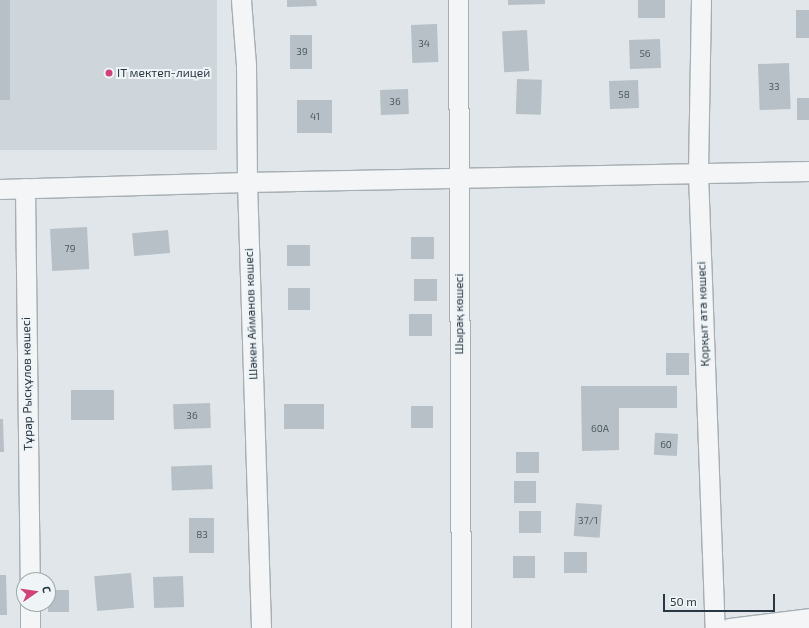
<!DOCTYPE html>
<meta charset="utf-8">
<style>
body{margin:0}
#map{position:relative;width:809px;height:628px;overflow:hidden;background:#e0e6e9;font-family:"Exo 2",sans-serif}
div>[style]{position:absolute}
[style*='--x']{left:calc(var(--x)*1px);top:calc(var(--y)*1px);width:calc(var(--w)*1px);rotate:calc(var(--a)*1deg)}
.built>*{inset:0;background:#ced5db;transform-origin:0 0}
.building>*{inset:0;background:#b7c0c6;transform-origin:0 0}
.roads{filter:drop-shadow(1px 0 #a5aeb3) drop-shadow(-1px 0 #a5aeb3) drop-shadow(0 1px #a5aeb3) drop-shadow(0 -1px #a5aeb3)}
.minor>*{height:19px;margin:-9.5px;padding:0 9.5px;transform-origin:9.5px;border-radius:9.5px;background:#f3f5f7}
.dots>*{width:11px;height:11px;translate:-50% -50%;box-sizing:border-box;border:2px solid #eff4f7;border-radius:50%}
span{translate:-50% -50%;white-space:nowrap;text-align:center;line-height:1.15;-webkit-text-stroke:4px #eff4f7;paint-order:stroke}
.number-label{font-size:10px;color:#4c5962}
.number-label span{-webkit-text-stroke-width:0}
.poi-label{font-size:12px;color:#283741}
.left{translate:0 -50%;text-align:left}
.street-label{font-size:12px;color:#283741}
.north{position:absolute;left:16px;top:572px;width:40px;height:40px;box-sizing:border-box;background:#eff4f7;border:1px solid #9fa8ae;border-radius:50%;rotate:77deg;font-size:11px;font-weight:700;line-height:16px;text-align:center;color:#283741}
.north::after{content:'';display:block;margin:auto;width:14px;height:18px;background:#d04378;clip-path:polygon(50% 0,100% 100%,50% 72%,0 100%)}
.scale{position:absolute;left:663px;top:594px;width:112px;height:18px;box-sizing:border-box;border:2px solid #283741;border-top:0;padding-left:5px;font-size:12px;line-height:14px;white-space:nowrap;color:#283741;-webkit-text-stroke:3px #eff4f7;paint-order:stroke}
</style>
<div id="map">
<div class="built">
<div style="left:0;top:0;width:217px;height:150px"></div>
</div>
<div class="building">
<div style="left:0;top:0;width:10px;height:100px"></div>
<div style="clip-path:polygon(287px 0,316px 0,317px 6px,287px 7px)"></div>
<div style="clip-path:polygon(508px 0,545px 0,545px 4px,508px 5px)"></div>
<div style="left:638px;top:0;width:27px;height:18px"></div>
<div style="left:796px;top:10px;width:13px;height:28px"></div>
<div style="left:437px;top:24px;width:38px;height:26px;rotate:88deg"></div>
<div style="left:527px;top:30px;width:41px;height:25px;rotate:87deg"></div>
<div style="left:290px;top:35px;width:22px;height:34px"></div>
<div style="left:660px;top:39px;width:29px;height:31px;rotate:88deg"></div>
<div style="left:789px;top:63px;width:46px;height:31px;rotate:88deg"></div>
<div style="left:517px;top:79px;width:25px;height:35px;rotate:2deg"></div>
<div style="left:638px;top:80px;width:28px;height:29px;rotate:88deg"></div>
<div style="left:408px;top:89px;width:25px;height:28px;rotate:88deg"></div>
<div style="left:797px;top:98px;width:12px;height:22px"></div>
<div style="left:297px;top:100px;width:35px;height:33px"></div>
<div style="left:87px;top:227px;width:42px;height:37px;rotate:87deg"></div>
<div style="left:168px;top:230px;width:23px;height:36px;rotate:85deg"></div>
<div style="left:411px;top:237px;width:23px;height:22px"></div>
<div style="left:287px;top:245px;width:23px;height:21px"></div>
<div style="left:414px;top:279px;width:23px;height:22px"></div>
<div style="left:288px;top:288px;width:22px;height:22px"></div>
<div style="left:432px;top:314px;width:22px;height:23px;rotate:90deg"></div>
<div style="left:666px;top:353px;width:23px;height:22px"></div>
<div style="clip-path:polygon(581px 386px,677px 386px,677px 408px,619px 408px,619px 450px,582px 451px)"></div>
<div style="left:71px;top:390px;width:43px;height:30px"></div>
<div style="left:210px;top:403px;width:25px;height:37px;rotate:88deg"></div>
<div style="left:284px;top:404px;width:40px;height:25px"></div>
<div style="left:411px;top:406px;width:22px;height:22px"></div>
<div style="clip-path:polygon(0 419px,3px 419px,4px 452px,0 452px)"></div>
<div style="left:678px;top:434px;width:22px;height:23px;rotate:93deg"></div>
<div style="left:516px;top:452px;width:23px;height:21px"></div>
<div style="left:212px;top:465px;width:24px;height:41px;rotate:88deg"></div>
<div style="left:514px;top:481px;width:22px;height:22px"></div>
<div style="left:576px;top:503px;width:26px;height:33px;rotate:4deg"></div>
<div style="left:519px;top:511px;width:22px;height:22px"></div>
<div style="left:189px;top:518px;width:25px;height:35px"></div>
<div style="left:564px;top:552px;width:23px;height:21px"></div>
<div style="left:513px;top:556px;width:22px;height:22px"></div>
<div style="left:131px;top:573px;width:35px;height:37px;rotate:85deg"></div>
<div style="clip-path:polygon(0 575px,6px 575px,7px 615px,0 615px)"></div>
<div style="left:183px;top:576px;width:31px;height:30px;rotate:88deg"></div>
<div style="left:48px;top:590px;width:21px;height:22px"></div>
</div>
<div class="roads">
<div class="minor">
<div style="--x:241;--y:0;--w:65;--a:85.6"></div>
<div style="--x:246;--y:65;--w:117;--a:89.5"></div>
<div style="--x:247;--y:182;--w:446;--a:88.2"></div>
<div style="--x:458;--y:0;--w:628;--a:89.73"></div>
<div style="--x:701;--y:0;--w:173;--a:91"></div>
<div style="--x:698;--y:173;--w:455;--a:87.9"></div>
<div style="--x:25;--y:188;--w:392;--a:89.3"></div>
<div style="--x:0;--y:189;--w:247;--a:-1.6"></div>
<div style="--x:247;--y:182;--w:562;--a:-1.12"></div>
<div style="--x:30;--y:604;--w:24;--a:90"></div>
<div style="--x:729;--y:628;--w:81;--a:-7.1"></div>
</div>
</div>
<div class="dots">
<div style="left:109px;top:73px;background:#d04378"></div>
</div>
<div class="number-label">
<span style="left:424px;top:44px">34</span>
<span style="left:302px;top:52px">39</span>
<span style="left:645px;top:54px">56</span>
<span style="left:774px;top:87px">33</span>
<span style="left:624px;top:95px">58</span>
<span style="left:395px;top:102px">36</span>
<span style="left:315px;top:117px">41</span>
<span style="left:70px;top:249px">79</span>
<span style="left:192px;top:416px">36</span>
<span style="left:600px;top:429px">60А</span>
<span style="left:666px;top:445px">60</span>
<span style="left:588px;top:521px">37/1</span>
<span style="left:202px;top:535px">83</span>
</div>
<div class="poi-label">
<span class="left" style="left:117px;top:73px">IT мектеп-лицей</span>
</div>
<div class="street-label">
<span style="left:251px;top:314px;rotate:-92deg">Шәкен Айманов көшесі</span>
<span style="left:459px;top:314px;rotate:-90deg">Шырақ көшесі</span>
<span style="left:703px;top:314px;rotate:-92deg">Қорқыт ата көшесі</span>
<span style="left:27px;top:384px;rotate:-91deg">Тұрар Рысқұлов көшесі</span>
</div>
<div class="north">С</div>
<div class="scale">50 m</div>
</div>
